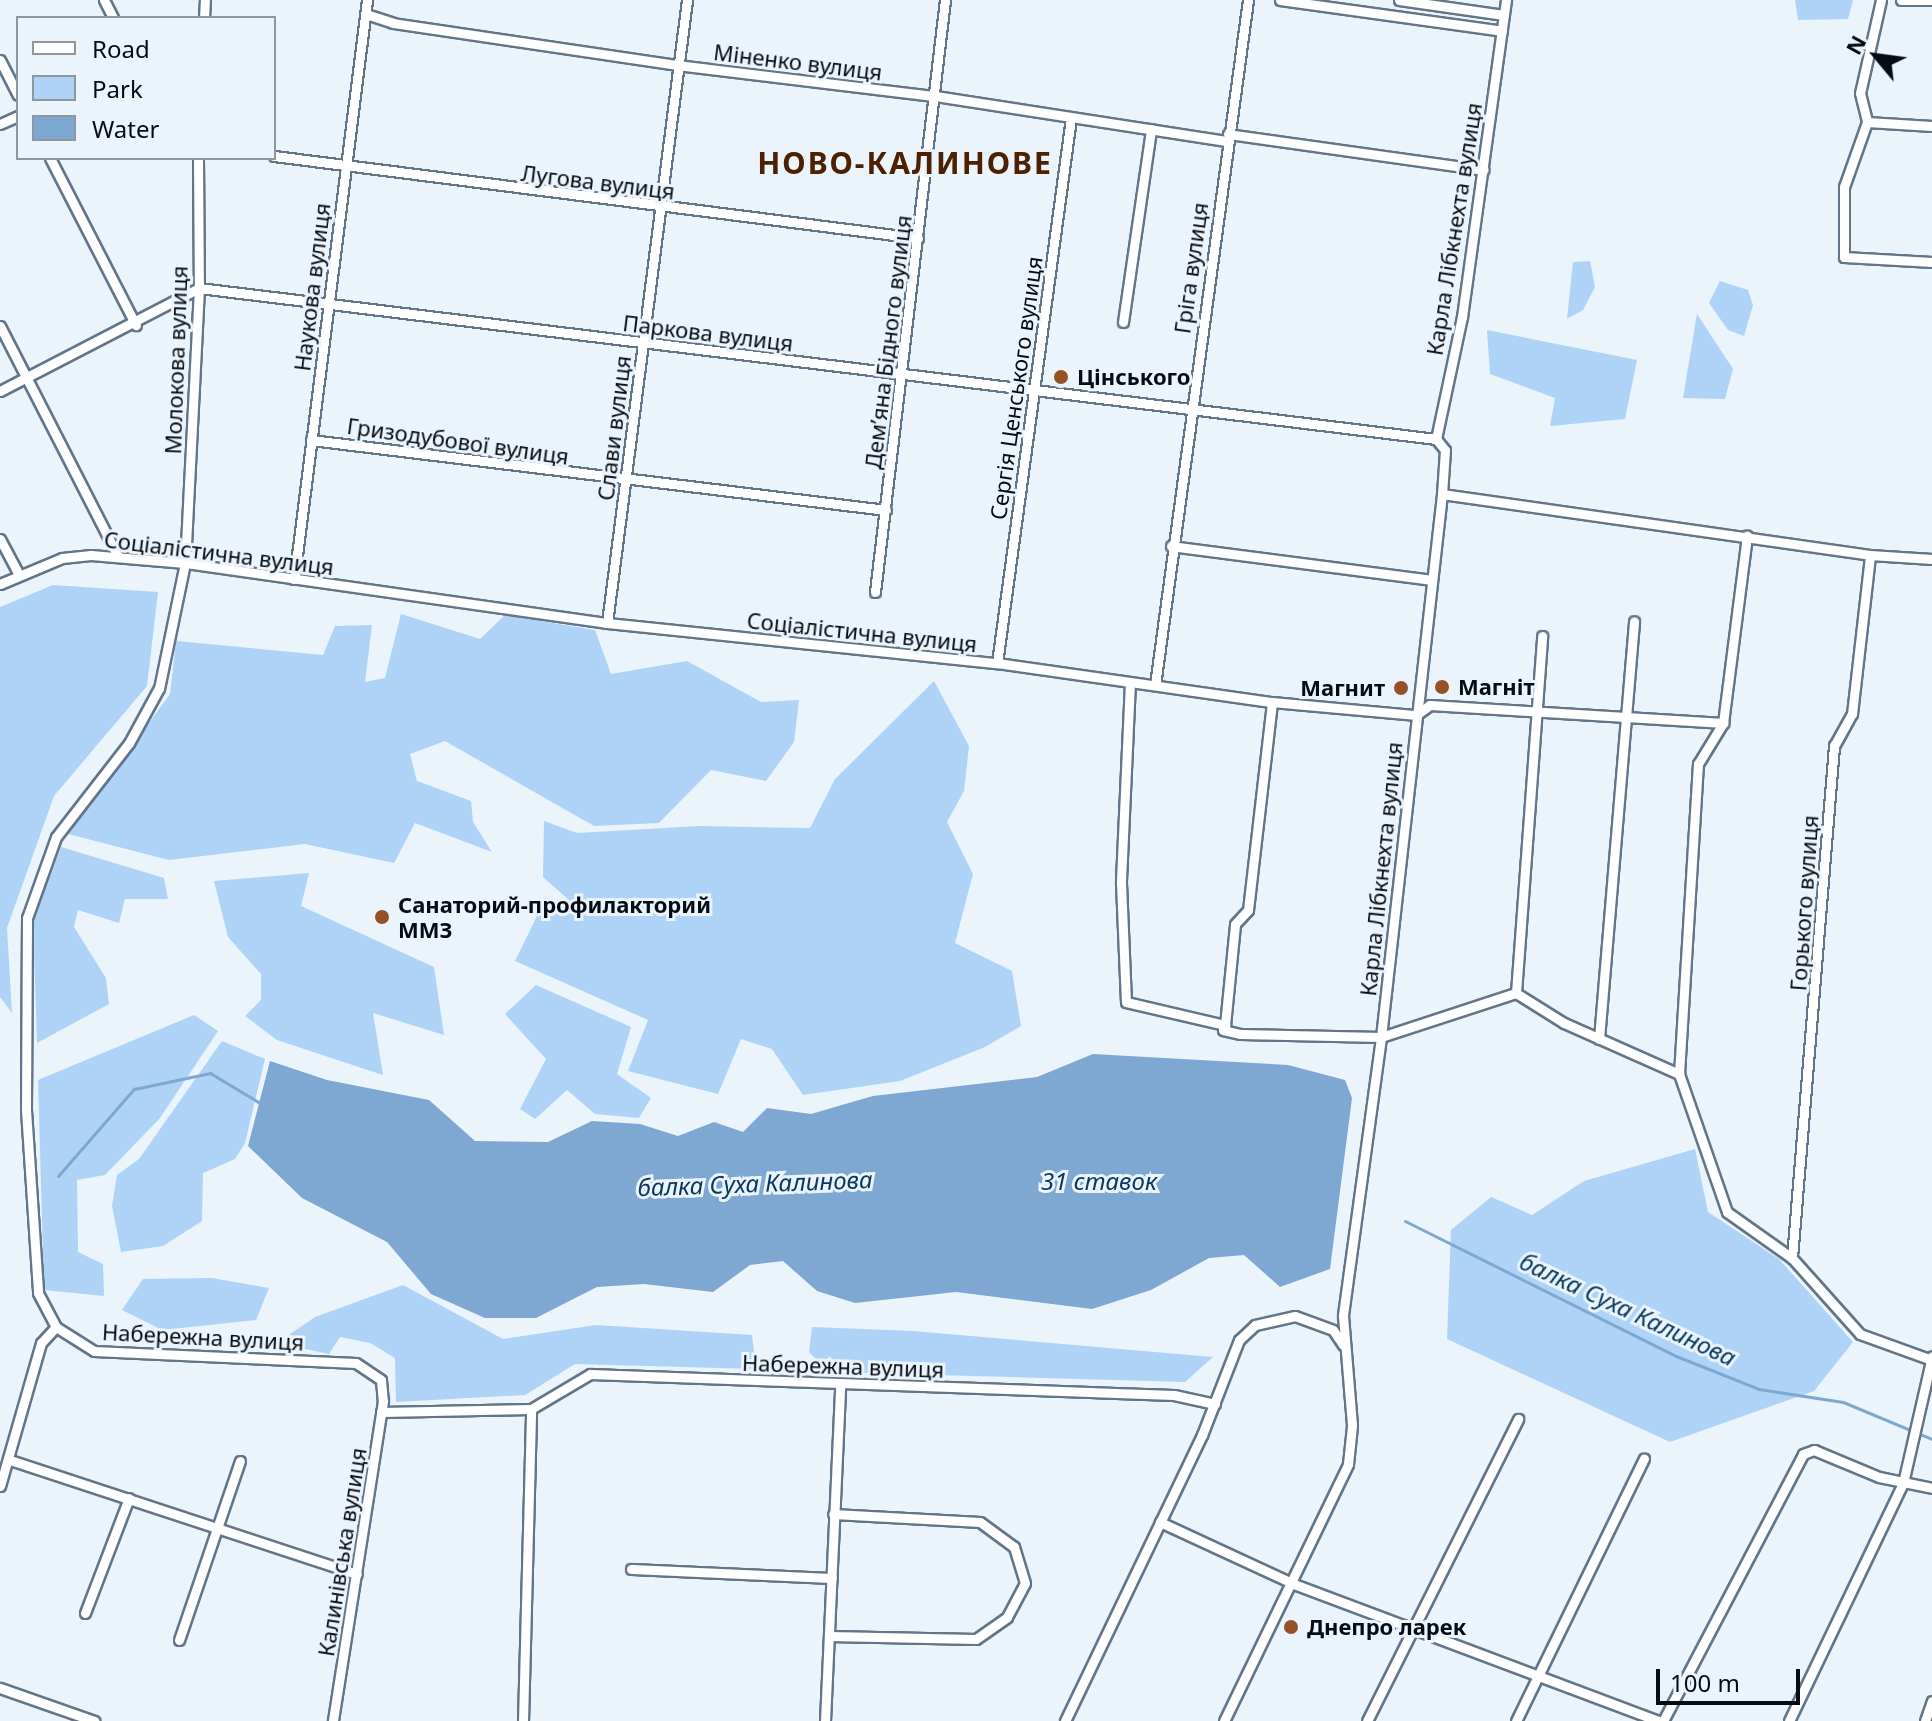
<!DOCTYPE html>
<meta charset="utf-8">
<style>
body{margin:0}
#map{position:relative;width:1932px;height:1721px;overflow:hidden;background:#ebf3fb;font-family:"Noto Sans",sans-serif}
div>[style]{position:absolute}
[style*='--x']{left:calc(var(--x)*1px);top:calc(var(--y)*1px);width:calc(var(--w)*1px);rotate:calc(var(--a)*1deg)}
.green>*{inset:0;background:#afd3f7}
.water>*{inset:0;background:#7ea8d1}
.stream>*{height:3px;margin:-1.5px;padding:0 1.5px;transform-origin:1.5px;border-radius:1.5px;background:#7ea8d1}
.roads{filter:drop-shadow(2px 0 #637588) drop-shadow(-2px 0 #637588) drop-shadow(0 2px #637588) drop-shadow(0 -2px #637588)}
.minor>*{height:9px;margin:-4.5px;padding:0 4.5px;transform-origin:4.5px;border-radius:4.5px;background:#fff}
.dots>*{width:22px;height:22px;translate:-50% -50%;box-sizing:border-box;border:4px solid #ebf3fb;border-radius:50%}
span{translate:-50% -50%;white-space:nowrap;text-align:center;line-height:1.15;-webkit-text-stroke:6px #ebf3fb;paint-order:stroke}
.street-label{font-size:22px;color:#060c13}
.poi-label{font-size:22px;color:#060c13;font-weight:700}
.left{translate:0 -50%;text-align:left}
.right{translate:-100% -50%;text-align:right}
.water-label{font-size:24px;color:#093960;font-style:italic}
.district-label{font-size:30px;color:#4c2000;font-weight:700;letter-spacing:2px}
.legend{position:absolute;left:16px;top:16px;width:260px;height:144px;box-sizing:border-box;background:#ebf3fb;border:2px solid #8f979e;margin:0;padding:10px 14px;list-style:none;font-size:24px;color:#060c13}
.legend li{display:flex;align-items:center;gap:16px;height:40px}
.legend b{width:40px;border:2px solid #8f979e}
.north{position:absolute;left:1836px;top:16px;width:80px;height:80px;-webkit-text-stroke:6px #ebf3fb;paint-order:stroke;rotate:299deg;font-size:22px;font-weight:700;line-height:32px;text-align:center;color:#060c13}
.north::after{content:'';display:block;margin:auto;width:28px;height:36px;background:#060c13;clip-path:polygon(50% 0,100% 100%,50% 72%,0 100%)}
.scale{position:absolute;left:1656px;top:1669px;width:144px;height:36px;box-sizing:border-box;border:4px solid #060c13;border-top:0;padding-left:10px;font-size:24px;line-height:28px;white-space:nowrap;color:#060c13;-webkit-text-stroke:6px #ebf3fb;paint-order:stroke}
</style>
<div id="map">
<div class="green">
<div style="clip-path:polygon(1795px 0,1853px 0,1848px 19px,1798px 20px)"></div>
<div style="clip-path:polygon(1590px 261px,1595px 287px,1583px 310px,1567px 319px,1573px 262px)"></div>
<div style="clip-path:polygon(1720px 281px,1748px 290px,1753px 305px,1744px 336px,1728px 330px,1709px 303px)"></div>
<div style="clip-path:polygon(1697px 314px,1733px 369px,1725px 399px,1683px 398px)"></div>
<div style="clip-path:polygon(1487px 330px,1637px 360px,1625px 419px,1550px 426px,1555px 398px,1490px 374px)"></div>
<div style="clip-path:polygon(53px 585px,158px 592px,147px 686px,54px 796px,7px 928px,12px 1013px,0 997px,0 607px)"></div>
<div style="clip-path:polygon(401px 614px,480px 639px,505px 615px,595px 630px,611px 674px,687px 661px,761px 702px,799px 700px,794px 742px,766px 781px,711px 770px,659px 823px,594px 826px,445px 741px,410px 754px,417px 781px,471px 801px,473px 822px,492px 852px,415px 823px,394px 863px,305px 844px,169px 860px,68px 834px,170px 694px,176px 641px,323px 655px,335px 626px,372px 625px,365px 682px,385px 678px)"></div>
<div style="clip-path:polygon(934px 681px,969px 746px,964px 791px,947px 822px,973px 874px,955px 943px,1012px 971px,1021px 1026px,985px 1047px,900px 1081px,803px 1095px,772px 1049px,741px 1039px,718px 1094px,628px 1071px,648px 1020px,515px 961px,538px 914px,569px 900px,543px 877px,544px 821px,577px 833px,699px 826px,810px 828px,835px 779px)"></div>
<div style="clip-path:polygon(61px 847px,164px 878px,168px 899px,125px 899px,119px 923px,78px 910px,74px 927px,106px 978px,109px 1004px,37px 1043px,33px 919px)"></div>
<div style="clip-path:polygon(309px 873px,301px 906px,434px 967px,444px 1035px,373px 1013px,383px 1075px,277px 1040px,245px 1016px,261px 1000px,261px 974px,228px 937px,214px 881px)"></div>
<div style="clip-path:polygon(536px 985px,631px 1027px,617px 1074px,651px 1098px,639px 1118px,595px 1114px,567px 1090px,535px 1119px,520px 1109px,546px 1059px,505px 1014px)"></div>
<div style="clip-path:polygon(194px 1015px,218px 1031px,160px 1118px,105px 1175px,77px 1180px,78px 1252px,103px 1264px,104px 1296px,44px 1290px,38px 1080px)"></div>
<div style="clip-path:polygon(222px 1041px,265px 1059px,245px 1143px,235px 1159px,203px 1173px,202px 1221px,163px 1246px,121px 1252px,112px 1206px,117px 1175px,139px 1159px)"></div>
<div style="clip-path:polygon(1695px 1149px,1708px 1212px,1779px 1259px,1853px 1342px,1814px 1391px,1670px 1442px,1447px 1339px,1451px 1230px,1491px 1197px,1532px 1215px,1584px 1181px)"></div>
<div style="clip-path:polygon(212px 1278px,269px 1288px,256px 1320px,162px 1330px,122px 1310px,143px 1279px)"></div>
<div style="clip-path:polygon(403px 1285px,503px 1339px,596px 1325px,752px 1335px,756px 1369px,575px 1364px,525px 1395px,396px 1402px,395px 1358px,370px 1343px,340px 1337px,329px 1354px,277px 1343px,315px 1317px)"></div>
<div style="clip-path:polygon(812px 1327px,913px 1331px,1213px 1357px,1185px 1382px,829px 1372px,809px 1352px)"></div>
</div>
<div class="water">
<div style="clip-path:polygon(1093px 1054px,1288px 1065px,1345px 1080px,1352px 1098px,1330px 1269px,1280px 1287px,1244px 1255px,1209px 1258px,1151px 1290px,1092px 1309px,956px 1292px,855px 1303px,817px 1291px,783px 1261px,750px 1265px,713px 1292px,644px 1284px,597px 1287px,536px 1318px,485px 1318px,431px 1294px,387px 1242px,302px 1198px,248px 1146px,270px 1061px,327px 1080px,429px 1100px,475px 1141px,548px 1142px,592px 1121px,640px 1124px,678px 1136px,714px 1122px,743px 1132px,767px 1108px,811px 1114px,873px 1096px,1037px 1077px)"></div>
</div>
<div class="stream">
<div style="--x:58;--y:1176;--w:116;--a:-48.9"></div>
<div style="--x:134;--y:1089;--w:78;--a:-11.9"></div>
<div style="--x:210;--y:1073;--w:58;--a:31"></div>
<div style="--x:1405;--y:1221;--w:303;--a:26.5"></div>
<div style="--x:1676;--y:1356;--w:89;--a:21.7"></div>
<div style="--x:1759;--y:1389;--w:85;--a:8.8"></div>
<div style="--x:1843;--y:1402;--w:96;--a:22.6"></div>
</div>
<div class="roads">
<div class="minor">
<div style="--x:104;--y:0;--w:20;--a:63"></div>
<div style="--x:1280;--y:0;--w:224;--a:7.9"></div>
<div style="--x:1399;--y:0;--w:106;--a:8.1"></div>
<div style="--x:1881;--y:0;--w:95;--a:102.7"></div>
<div style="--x:1860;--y:93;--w:30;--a:76"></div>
<div style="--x:1867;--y:122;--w:69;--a:109.5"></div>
<div style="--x:1844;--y:187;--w:70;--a:90"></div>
<div style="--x:1844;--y:257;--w:88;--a:3.3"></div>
<div style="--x:1901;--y:0;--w:31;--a:0"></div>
<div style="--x:366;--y:14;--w:28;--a:18"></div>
<div style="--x:393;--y:23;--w:287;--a:8.4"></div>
<div style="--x:677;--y:65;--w:260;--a:6.9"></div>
<div style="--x:935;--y:96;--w:295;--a:8.8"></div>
<div style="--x:204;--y:18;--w:18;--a:-87"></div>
<div style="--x:0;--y:60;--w:39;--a:63"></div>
<div style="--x:1867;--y:122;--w:65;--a:3.5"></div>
<div style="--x:0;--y:124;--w:20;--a:-24"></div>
<div style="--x:1228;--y:134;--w:258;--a:8"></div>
<div style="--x:274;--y:156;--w:649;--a:7.26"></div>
<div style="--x:50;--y:158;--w:188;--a:62.8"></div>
<div style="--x:198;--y:158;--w:130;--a:89.6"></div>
<div style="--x:199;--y:288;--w:275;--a:92.9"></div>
<div style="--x:185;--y:563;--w:128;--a:101.7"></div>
<div style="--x:159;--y:688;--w:63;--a:118.6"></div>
<div style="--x:129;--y:743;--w:119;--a:127.8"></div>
<div style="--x:56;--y:837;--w:86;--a:109.7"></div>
<div style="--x:27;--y:918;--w:192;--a:90.3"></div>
<div style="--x:26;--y:1110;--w:183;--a:86.2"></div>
<div style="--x:38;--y:1293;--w:38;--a:62"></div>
<div style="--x:56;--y:1327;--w:45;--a:32.3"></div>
<div style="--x:94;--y:1351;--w:262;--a:2.6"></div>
<div style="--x:356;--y:1363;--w:30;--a:34"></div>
<div style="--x:381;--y:1380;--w:21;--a:85"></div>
<div style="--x:383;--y:1401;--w:324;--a:98.9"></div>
<div style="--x:1123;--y:322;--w:195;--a:-81.7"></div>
<div style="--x:0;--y:326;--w:259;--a:62.9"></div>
<div style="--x:0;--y:391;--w:224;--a:-27.4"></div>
<div style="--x:199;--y:288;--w:1246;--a:6.96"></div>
<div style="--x:311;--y:440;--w:579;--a:6.94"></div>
<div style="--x:1442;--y:494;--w:432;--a:8.1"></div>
<div style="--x:1870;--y:555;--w:62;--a:3.7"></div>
<div style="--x:0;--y:539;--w:40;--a:62"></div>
<div style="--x:1171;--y:546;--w:263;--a:7.4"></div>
<div style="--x:294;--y:579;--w:584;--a:-82.81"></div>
<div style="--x:0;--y:584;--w:67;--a:-22.8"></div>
<div style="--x:62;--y:558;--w:29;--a:-6"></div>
<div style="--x:91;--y:555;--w:94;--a:4.9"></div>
<div style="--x:185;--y:563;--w:426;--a:8.1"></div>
<div style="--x:607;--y:623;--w:392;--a:5.9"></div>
<div style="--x:997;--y:663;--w:278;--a:8.1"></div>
<div style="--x:1272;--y:702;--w:145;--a:5.2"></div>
<div style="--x:1416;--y:715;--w:17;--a:-36"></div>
<div style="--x:1430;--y:705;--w:294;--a:3.5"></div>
<div style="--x:875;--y:592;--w:596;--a:-83.26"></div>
<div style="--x:607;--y:623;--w:628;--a:-82.68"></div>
<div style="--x:997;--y:663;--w:550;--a:-82.27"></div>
<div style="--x:1130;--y:682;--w:201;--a:92.6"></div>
<div style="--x:1121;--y:883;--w:119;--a:87.6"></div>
<div style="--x:1126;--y:1002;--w:102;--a:13.1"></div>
<div style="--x:1225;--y:1025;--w:5;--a:112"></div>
<div style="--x:1223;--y:1030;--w:18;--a:13"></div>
<div style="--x:1241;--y:1034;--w:140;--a:1.2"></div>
<div style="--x:1381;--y:1037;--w:142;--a:-18.1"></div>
<div style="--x:1516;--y:993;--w:57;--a:32"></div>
<div style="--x:1564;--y:1023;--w:126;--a:23.9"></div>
<div style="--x:1679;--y:1074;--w:146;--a:70.8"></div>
<div style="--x:1727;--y:1212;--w:80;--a:35.3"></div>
<div style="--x:1792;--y:1258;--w:102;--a:48.2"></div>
<div style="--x:1860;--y:1334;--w:77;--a:19.9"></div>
<div style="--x:1155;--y:685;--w:691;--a:-82.27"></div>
<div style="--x:1516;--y:993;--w:358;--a:-85.8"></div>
<div style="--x:1225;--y:1025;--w:101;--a:-84.3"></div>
<div style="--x:1235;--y:924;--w:19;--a:-47"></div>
<div style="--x:1248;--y:910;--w:209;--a:-83.4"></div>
<div style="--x:1599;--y:1039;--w:419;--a:-85.2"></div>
<div style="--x:1679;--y:1074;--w:311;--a:-86.5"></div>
<div style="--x:1698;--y:764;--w:48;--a:-58.6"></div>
<div style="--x:1723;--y:723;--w:189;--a:-82.7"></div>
<div style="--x:1792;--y:1258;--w:514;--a:-85.31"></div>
<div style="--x:1834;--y:746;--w:37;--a:-61"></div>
<div style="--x:1852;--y:714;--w:160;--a:-83.5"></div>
<div style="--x:381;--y:1412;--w:150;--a:-1.1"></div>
<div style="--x:531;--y:1409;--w:69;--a:-30.7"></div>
<div style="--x:590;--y:1374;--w:584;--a:2.06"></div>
<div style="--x:1174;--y:1395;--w:42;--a:12.4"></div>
<div style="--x:10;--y:1460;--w:365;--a:18.2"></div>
<div style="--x:0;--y:1486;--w:149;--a:-74"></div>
<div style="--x:41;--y:1343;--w:22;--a:-47"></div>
<div style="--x:1160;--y:1522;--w:148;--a:24.8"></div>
<div style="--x:1294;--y:1584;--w:389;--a:20.6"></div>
<div style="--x:631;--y:1569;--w:201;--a:2.6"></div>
<div style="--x:85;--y:1613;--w:123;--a:-69.1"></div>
<div style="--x:829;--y:1636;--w:147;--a:1.2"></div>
<div style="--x:976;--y:1639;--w:38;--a:-35"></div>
<div style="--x:1007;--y:1617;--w:38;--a:-62"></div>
<div style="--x:1025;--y:1583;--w:38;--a:-107"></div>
<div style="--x:1014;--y:1547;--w:42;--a:-143.7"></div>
<div style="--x:980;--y:1522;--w:147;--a:-176.9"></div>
<div style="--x:179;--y:1640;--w:189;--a:-71.2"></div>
<div style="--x:0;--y:1688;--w:100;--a:19.3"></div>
<div style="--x:523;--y:1721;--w:312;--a:-88.5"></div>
<div style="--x:825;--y:1721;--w:336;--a:-87.4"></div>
<div style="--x:1065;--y:1721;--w:317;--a:-64.4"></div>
<div style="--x:1202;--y:1435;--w:102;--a:-68.7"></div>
<div style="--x:1239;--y:1340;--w:22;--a:-43"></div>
<div style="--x:1255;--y:1325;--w:41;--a:-12.7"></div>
<div style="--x:1295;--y:1316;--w:40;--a:20.2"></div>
<div style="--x:1333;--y:1330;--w:18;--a:56"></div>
<div style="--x:1224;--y:1721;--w:285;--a:-64.2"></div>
<div style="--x:1348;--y:1464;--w:39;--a:-84"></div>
<div style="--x:1352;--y:1425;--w:110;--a:-94.7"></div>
<div style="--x:1343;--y:1315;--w:281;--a:-82.2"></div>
<div style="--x:1381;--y:1037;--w:546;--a:-83.59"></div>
<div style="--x:1442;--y:494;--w:44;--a:-86.1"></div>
<div style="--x:1445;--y:450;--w:14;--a:-129"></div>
<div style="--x:1436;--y:439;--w:125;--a:-78"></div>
<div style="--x:1462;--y:317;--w:320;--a:-82.1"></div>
<div style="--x:1367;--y:1721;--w:338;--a:-63.4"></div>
<div style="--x:1516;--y:1721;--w:292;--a:-64"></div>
<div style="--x:1663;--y:1721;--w:301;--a:-62.3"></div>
<div style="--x:1803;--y:1454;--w:12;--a:-20"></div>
<div style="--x:1814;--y:1450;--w:70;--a:22.6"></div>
<div style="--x:1879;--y:1477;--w:54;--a:11.7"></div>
<div style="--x:1789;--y:1721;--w:264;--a:-64.4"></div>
<div style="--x:1903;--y:1483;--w:130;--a:-77.1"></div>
<div style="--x:1925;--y:1721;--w:21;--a:-71"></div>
</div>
</div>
<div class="dots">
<div style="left:1061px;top:377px;background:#965225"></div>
<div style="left:1442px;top:687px;background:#965225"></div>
<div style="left:1401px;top:688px;background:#965225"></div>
<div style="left:382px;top:917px;background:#965225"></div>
<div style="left:1291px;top:1627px;background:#965225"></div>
</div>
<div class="street-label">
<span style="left:798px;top:62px;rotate:7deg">Міненко вулиця</span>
<span style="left:598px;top:182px;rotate:7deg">Лугова вулиця</span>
<span style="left:1454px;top:229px;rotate:-81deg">Карла Лібкнехта вулиця</span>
<span style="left:1191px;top:268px;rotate:-82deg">Гріга вулиця</span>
<span style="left:312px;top:287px;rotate:-83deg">Наукова вулиця</span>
<span style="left:708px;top:333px;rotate:7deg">Паркова вулиця</span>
<span style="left:888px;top:342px;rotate:-83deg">Дем’яна Бідного вулиця</span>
<span style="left:176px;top:360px;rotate:-88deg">Молокова вулиця</span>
<span style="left:1016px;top:388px;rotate:-82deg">Сергія Ценського вулиця</span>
<span style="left:614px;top:428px;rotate:-83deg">Слави вулиця</span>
<span style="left:458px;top:441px;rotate:8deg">Гризодубової вулиця</span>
<span style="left:219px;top:553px;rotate:7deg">Соціалістична вулиця</span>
<span style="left:862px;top:632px;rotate:6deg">Соціалістична вулиця</span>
<span style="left:1381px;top:869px;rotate:-84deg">Карла Лібкнехта вулиця</span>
<span style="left:1804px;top:903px;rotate:-86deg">Горького вулиця</span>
<span style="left:203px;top:1337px;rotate:3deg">Набережна вулиця</span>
<span style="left:843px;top:1366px;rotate:2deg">Набережна вулиця</span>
<span style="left:342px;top:1552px;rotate:-81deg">Калинівська вулиця</span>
</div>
<div class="poi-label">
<span class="left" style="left:1077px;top:377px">Цінського</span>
<span class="left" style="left:1458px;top:687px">Магніт</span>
<span class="right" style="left:1385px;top:688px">Магнит</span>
<span class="left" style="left:398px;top:917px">Санаторий-профилакторий<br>ММЗ</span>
<span class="left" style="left:1307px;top:1627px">Днепро ларек</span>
</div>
<div class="water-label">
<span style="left:1099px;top:1181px">31 ставок</span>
<span style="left:755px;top:1183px;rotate:-2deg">балка Суха Калинова</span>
<span style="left:1628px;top:1309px;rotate:25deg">балка Суха Калинова</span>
</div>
<div class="district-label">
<span style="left:905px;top:163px">НОВО-КАЛИНОВЕ</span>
</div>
<ul class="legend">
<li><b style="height:10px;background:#fff"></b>Road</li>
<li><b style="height:22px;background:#afd3f7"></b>Park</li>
<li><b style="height:22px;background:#7ea8d1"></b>Water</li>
</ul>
<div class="north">N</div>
<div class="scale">100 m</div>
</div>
